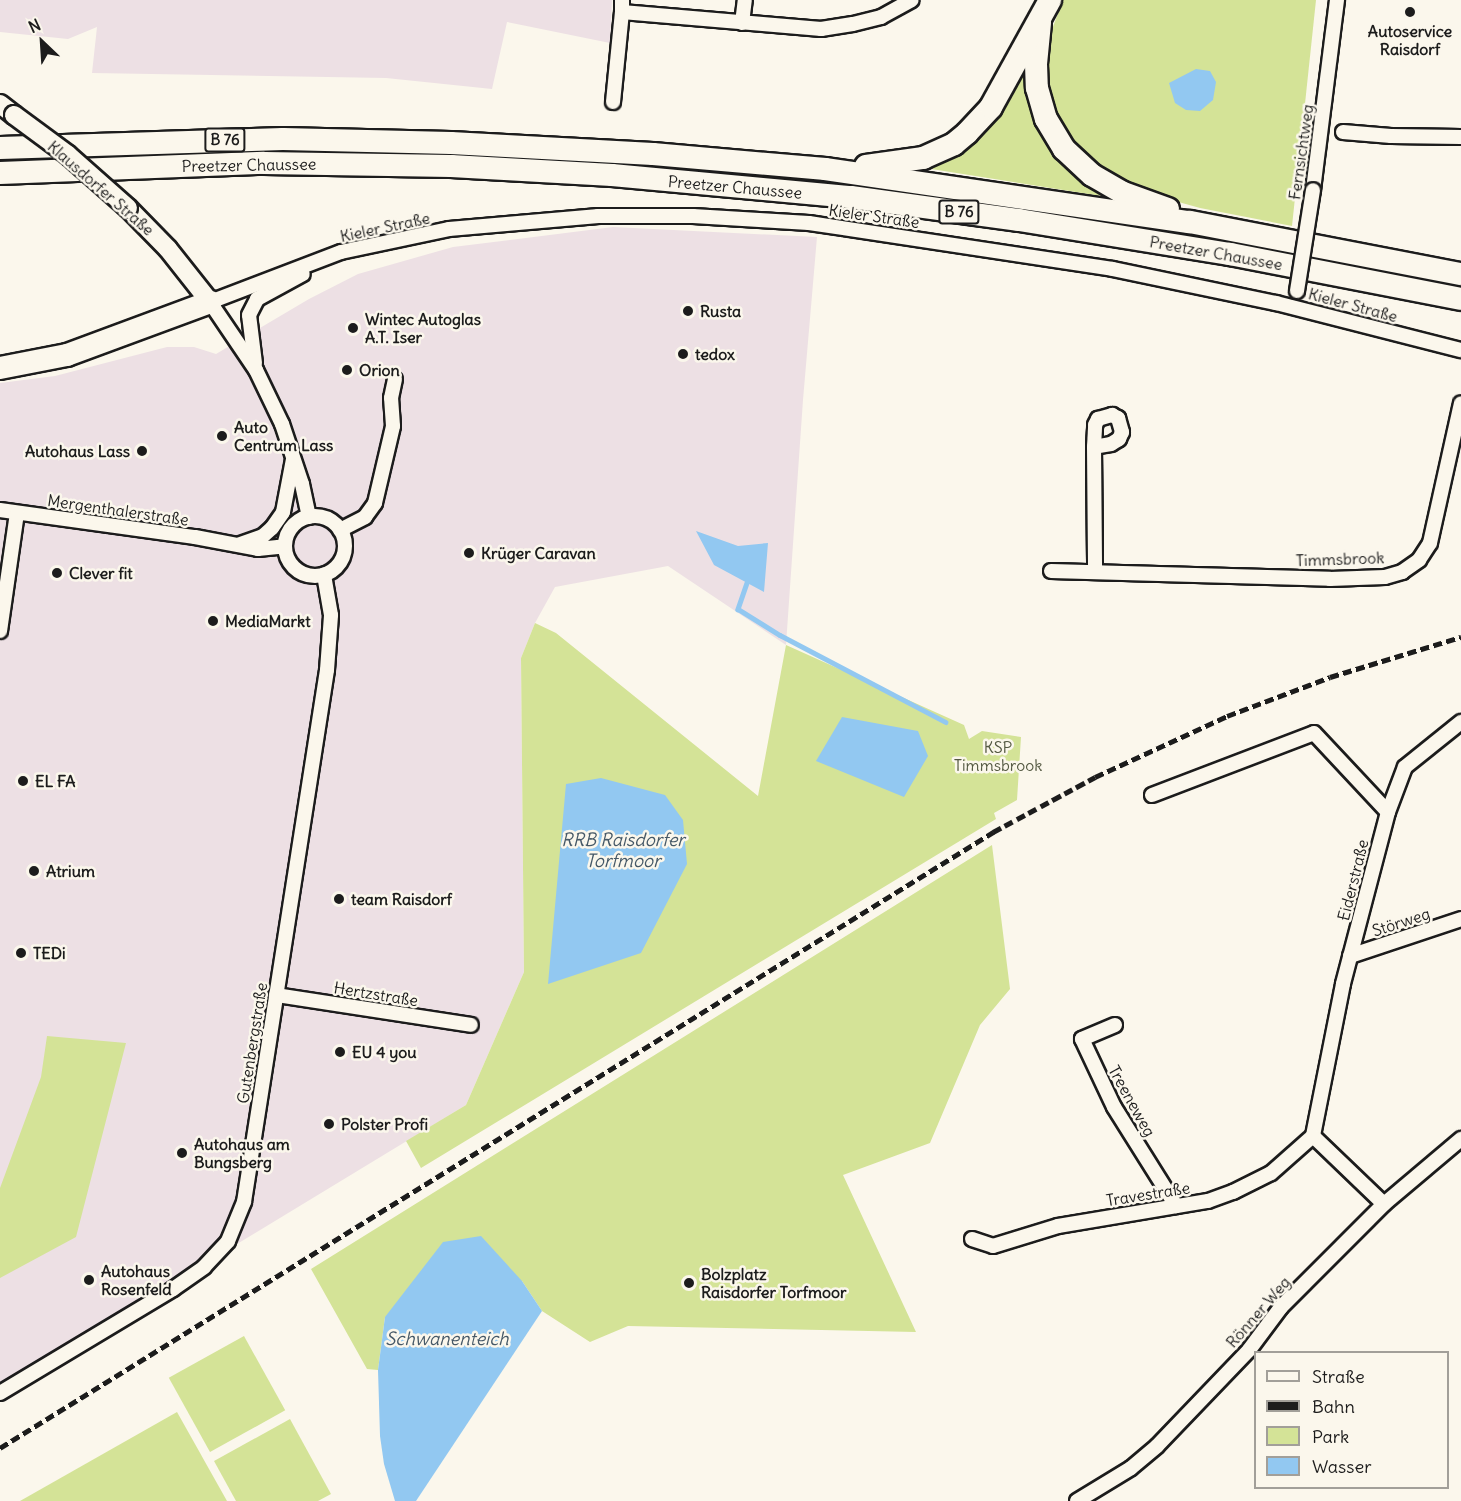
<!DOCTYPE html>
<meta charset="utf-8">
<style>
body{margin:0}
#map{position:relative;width:1461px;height:1501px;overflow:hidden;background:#fbf7ec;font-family:Delius,sans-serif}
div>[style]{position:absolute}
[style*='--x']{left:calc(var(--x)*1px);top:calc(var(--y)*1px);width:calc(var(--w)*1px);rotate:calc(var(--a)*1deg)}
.built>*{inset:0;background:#ede0e4}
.green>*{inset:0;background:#d4e397;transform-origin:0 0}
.water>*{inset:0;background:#92c8f1}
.stream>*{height:4.5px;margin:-2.25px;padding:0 2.25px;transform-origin:2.25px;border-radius:2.25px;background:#92c8f1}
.roads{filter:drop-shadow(2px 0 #1c1c1c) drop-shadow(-2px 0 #1c1c1c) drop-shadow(0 2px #1c1c1c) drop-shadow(0 -2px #1c1c1c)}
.minor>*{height:14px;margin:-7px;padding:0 7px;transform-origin:7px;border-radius:7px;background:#fbf7ec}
.minor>.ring{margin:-7px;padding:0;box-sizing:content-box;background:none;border:14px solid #fbf7ec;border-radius:50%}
.tertiary>*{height:18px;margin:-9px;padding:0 9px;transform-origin:9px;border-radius:9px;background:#fbf7ec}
.trunk>*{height:22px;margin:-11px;padding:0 11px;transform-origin:11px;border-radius:11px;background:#fbf7ec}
.rail>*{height:4.5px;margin-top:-2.25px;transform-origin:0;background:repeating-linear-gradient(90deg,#1c1c1c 0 9px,transparent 0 13.5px)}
.bridges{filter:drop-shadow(2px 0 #1c1c1c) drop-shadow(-2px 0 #1c1c1c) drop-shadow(0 2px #1c1c1c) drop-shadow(0 -2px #1c1c1c)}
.minor-bridge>*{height:14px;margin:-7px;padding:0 7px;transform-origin:7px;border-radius:7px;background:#fbf7ec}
.tertiary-bridge>*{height:18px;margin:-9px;padding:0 9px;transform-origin:9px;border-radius:9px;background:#fbf7ec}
.dots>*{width:16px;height:16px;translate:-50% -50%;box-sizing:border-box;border:3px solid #fbf7ec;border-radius:50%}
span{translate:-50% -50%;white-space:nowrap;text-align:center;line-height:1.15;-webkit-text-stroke:5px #fbf7ec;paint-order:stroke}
.shield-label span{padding:2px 4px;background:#fbf7ec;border:2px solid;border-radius:4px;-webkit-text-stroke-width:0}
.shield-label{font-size:15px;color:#1c1c1c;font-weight:700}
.poi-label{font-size:16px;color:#1c1c1c;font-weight:700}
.left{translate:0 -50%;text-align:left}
.right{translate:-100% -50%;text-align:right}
.street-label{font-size:16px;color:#1c1c1c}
.park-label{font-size:16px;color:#535841}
.water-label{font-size:18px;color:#455867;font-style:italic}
.legend{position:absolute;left:1254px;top:1351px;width:195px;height:138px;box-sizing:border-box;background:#fbf7ec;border:2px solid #a29f99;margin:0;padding:8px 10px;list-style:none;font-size:18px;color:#1c1c1c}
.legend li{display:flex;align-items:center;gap:12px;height:30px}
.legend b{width:30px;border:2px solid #a29f99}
.north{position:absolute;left:12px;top:12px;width:60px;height:60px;-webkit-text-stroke:4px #fbf7ec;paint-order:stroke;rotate:335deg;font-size:16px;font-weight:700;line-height:24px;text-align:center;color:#1c1c1c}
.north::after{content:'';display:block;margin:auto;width:21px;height:27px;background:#1c1c1c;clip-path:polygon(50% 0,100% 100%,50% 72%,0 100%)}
</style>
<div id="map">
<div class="built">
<div style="clip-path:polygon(0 0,612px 0,610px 43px,507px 22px,492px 89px,386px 78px,92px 73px,97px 27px,68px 39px,0 32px)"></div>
<div style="clip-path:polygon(613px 227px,817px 237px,803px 400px,786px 645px,668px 566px,555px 587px,535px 623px,521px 658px,524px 972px,466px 1105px,0 1388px,0 383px,55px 376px,167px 347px,194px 347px,216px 354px,309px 299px,358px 274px,453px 247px)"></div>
</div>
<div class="green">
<div style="clip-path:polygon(1063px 0,1316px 0,1292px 226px,1200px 208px,1125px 187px,1081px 158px,1056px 124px,1046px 89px,1045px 48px)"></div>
<div style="clip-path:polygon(1031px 47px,1032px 100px,1107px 197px,925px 168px)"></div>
<div style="clip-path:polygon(535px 623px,556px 633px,758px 796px,786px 645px,964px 725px,969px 739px,982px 731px,1021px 737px,1017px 800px,994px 813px,996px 819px,421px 1168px,406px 1141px,466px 1105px,524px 972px,521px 658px)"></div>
<div style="clip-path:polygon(992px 845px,1010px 989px,980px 1025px,930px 1143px,843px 1175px,916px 1332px,628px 1326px,590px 1342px,542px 1311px,522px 1281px,385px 1317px,378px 1370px,367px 1369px,311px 1269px)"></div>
<div style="clip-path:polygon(47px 1036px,126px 1043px,76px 1237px,0 1278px,0 1188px,41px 1077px)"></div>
<div style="left:244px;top:1336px;width:85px;height:86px;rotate:61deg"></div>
<div style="clip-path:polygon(177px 1412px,227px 1501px,20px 1501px)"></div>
<div style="clip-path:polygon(290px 1419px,331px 1494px,318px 1501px,236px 1501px,214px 1461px)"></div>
</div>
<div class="water">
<div style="clip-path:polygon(1196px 69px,1210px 71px,1216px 82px,1213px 100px,1200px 111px,1186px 110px,1175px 103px,1169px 83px)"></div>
<div style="clip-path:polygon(696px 531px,738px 546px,768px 543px,764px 592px,714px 565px)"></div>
<div style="clip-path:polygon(842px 717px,918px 731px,928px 756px,904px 797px,816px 761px)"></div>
<div style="clip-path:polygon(601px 778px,665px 795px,683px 820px,687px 864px,641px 953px,548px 984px,566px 784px)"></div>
<div style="clip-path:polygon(481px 1236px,522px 1281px,542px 1311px,416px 1501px,395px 1501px,384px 1464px,380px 1436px,378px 1370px,385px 1317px,443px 1242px)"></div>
</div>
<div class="stream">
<div style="--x:747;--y:583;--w:28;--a:109"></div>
<div style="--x:738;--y:609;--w:49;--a:31.8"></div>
<div style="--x:780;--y:635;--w:187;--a:27.7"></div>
</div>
<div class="roads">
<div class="minor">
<div style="--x:622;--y:0;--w:12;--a:90"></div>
<div style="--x:622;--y:12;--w:200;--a:4.9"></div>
<div style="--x:821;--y:29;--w:32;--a:-9"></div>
<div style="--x:853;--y:24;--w:29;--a:-14"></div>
<div style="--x:881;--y:17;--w:35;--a:-29"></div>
<div style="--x:742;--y:23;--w:23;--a:-83"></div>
<div style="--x:613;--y:102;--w:90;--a:-84.3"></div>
<div style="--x:1343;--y:132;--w:48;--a:4.8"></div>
<div style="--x:1391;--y:136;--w:70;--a:0.8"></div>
<div style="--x:1313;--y:190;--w:192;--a:-82.8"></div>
<div style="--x:255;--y:363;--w:48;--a:-97.1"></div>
<div style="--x:249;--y:315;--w:18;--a:-63"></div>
<div style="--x:257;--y:299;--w:52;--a:-28.5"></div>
<div style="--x:1094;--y:447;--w:22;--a:-87"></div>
<div style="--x:1095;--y:425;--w:7;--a:-63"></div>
<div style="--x:1098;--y:419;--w:15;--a:-16"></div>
<div style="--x:1112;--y:415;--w:7;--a:27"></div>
<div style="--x:1118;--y:418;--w:15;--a:74"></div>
<div style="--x:1122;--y:432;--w:8;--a:113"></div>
<div style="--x:1119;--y:439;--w:9;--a:148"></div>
<div style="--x:1111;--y:444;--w:17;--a:170"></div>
<div style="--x:1094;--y:447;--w:124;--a:89.5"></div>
<div style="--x:0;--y:510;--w:197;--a:7.9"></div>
<div style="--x:195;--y:537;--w:64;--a:10.8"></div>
<div style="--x:258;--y:549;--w:27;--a:-6"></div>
<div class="ring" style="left:285px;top:516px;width:46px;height:46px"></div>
<div style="--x:309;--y:517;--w:34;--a:-102"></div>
<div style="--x:302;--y:484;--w:63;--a:-108.4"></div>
<div style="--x:282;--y:424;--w:60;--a:-115.7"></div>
<div style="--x:256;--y:370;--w:82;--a:-124.1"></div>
<div style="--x:210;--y:302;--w:140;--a:-20.9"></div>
<div style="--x:341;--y:252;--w:110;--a:-12"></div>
<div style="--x:449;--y:229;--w:150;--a:-5"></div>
<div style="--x:598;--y:216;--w:95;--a:0"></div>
<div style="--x:693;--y:216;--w:116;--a:3.5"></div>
<div style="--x:809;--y:223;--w:307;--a:8.6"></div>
<div style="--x:1113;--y:269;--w:167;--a:11.8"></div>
<div style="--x:1276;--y:303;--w:191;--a:14.3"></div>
<div style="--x:340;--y:530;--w:28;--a:-27"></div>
<div style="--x:365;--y:517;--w:17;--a:-54"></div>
<div style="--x:375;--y:503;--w:79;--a:-76.8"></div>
<div style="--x:393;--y:426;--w:28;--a:-94"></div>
<div style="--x:391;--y:398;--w:19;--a:-78"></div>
<div style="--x:240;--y:544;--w:24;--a:-19"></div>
<div style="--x:263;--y:536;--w:12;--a:-42"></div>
<div style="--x:272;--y:528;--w:19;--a:-55"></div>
<div style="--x:283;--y:512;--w:54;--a:-79.3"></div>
<div style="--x:1051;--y:571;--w:279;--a:1.6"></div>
<div style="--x:1330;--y:579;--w:55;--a:-2.1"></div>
<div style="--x:1385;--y:577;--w:18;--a:-16"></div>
<div style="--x:1402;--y:572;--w:21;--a:-35"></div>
<div style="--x:1419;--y:560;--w:20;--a:-57"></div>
<div style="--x:1430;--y:543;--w:143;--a:-77.5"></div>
<div style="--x:0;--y:631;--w:119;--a:-81.8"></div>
<div style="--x:1152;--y:795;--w:173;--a:-20.9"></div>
<div style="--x:1314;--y:733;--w:108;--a:46.9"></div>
<div style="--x:1388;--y:812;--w:178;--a:104.7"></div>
<div style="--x:1343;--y:984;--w:155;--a:101.2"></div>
<div style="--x:1313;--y:1136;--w:98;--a:43.8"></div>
<div style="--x:1388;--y:812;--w:48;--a:-69.3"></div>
<div style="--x:1405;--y:767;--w:72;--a:-38.8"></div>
<div style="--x:1350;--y:956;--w:117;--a:-18.4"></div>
<div style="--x:276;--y:995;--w:197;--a:8.7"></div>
<div style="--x:1115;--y:1025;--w:36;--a:157"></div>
<div style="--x:1082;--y:1039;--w:75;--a:64.8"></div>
<div style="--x:1114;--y:1107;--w:117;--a:57.9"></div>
<div style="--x:972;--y:1239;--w:22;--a:18"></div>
<div style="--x:993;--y:1246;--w:68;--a:-17.1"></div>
<div style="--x:1058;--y:1226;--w:152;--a:-9.5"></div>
<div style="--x:1208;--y:1201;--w:27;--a:-20"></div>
<div style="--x:1233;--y:1192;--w:42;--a:-26.6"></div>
<div style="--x:1271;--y:1173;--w:56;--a:-41.4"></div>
<div style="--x:0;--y:1393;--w:202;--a:-31"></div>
<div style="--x:173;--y:1289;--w:38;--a:-35"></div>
<div style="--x:204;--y:1267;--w:35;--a:-47"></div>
<div style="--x:228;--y:1241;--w:42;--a:-67.7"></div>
<div style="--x:244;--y:1202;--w:538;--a:-81.13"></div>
<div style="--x:327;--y:670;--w:55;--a:-85.8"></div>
<div style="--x:331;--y:615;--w:41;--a:-99.9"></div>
<div style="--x:1077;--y:1501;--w:63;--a:-31.4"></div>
<div style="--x:1131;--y:1468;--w:34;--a:-40"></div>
<div style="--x:1157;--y:1446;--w:133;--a:-46.2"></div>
<div style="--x:1249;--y:1350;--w:54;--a:-53.3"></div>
<div style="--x:1281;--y:1307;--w:146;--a:-45"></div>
<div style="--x:1384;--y:1204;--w:101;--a:-40.2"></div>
</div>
<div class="tertiary">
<div style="--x:0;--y:104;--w:18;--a:38"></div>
<div style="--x:128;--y:208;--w:57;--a:45.7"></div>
<div style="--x:168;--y:249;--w:68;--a:51.6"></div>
</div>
<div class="trunk">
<div style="--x:1040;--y:23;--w:41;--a:95.6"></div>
<div style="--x:1036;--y:64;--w:24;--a:88"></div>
<div style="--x:1037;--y:88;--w:32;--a:74"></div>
<div style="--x:1046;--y:119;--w:35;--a:59"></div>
<div style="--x:1064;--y:149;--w:38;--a:43"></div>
<div style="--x:1092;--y:175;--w:34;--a:30"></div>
<div style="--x:1121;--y:192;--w:50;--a:19.9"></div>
<div style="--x:0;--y:148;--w:283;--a:-1.8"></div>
<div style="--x:283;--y:139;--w:168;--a:1.4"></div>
<div style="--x:451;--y:143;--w:202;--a:3.1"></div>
<div style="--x:653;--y:154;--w:173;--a:5"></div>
<div style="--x:825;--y:169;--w:369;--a:8.3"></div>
<div style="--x:1190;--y:222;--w:276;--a:10.9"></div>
<div style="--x:866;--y:166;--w:58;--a:-8"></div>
<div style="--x:923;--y:158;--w:34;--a:-24"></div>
<div style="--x:954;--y:144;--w:17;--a:-40"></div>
<div style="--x:967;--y:133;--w:35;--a:-47"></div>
<div style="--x:991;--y:107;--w:122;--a:-61.1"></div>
<div style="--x:0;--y:173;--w:264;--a:-2.2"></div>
<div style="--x:264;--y:163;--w:187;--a:0.9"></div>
<div style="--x:451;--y:166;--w:161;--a:3.2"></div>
<div style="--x:612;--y:175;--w:240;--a:5.3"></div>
<div style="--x:851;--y:197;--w:170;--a:7.8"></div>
<div style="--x:1019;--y:220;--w:214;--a:9.2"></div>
<div style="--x:1230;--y:254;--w:235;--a:11"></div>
<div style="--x:0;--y:368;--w:68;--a:-11"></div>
<div style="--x:67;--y:355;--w:153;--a:-20.3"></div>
</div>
</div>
<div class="rail">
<div style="--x:0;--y:1448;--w:1169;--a:-31.81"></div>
<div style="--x:993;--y:832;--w:116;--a:-28.3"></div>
<div style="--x:1095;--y:777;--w:145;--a:-24.8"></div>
<div style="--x:1227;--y:716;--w:110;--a:-20.7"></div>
<div style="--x:1330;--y:677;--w:137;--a:-17"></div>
</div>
<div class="bridges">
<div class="minor-bridge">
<div style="--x:1297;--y:291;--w:102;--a:-81"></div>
</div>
<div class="tertiary-bridge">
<div style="--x:14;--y:115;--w:67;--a:36.5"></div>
<div style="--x:68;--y:155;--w:80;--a:41.5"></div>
</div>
</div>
<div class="dots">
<div style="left:1410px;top:12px;background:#1c1c1c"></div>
<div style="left:688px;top:311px;background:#1c1c1c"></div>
<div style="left:353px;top:328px;background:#1c1c1c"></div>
<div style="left:683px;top:354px;background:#1c1c1c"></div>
<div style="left:347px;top:370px;background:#1c1c1c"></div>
<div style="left:222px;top:436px;background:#1c1c1c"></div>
<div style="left:142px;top:451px;background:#1c1c1c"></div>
<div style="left:469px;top:553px;background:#1c1c1c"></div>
<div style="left:57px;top:573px;background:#1c1c1c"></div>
<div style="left:213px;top:621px;background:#1c1c1c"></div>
<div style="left:23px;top:781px;background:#1c1c1c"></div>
<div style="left:34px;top:871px;background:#1c1c1c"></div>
<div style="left:339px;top:899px;background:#1c1c1c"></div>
<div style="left:21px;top:953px;background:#1c1c1c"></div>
<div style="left:340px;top:1052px;background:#1c1c1c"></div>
<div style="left:329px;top:1124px;background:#1c1c1c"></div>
<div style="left:182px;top:1153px;background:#1c1c1c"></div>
<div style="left:89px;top:1280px;background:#1c1c1c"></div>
<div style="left:689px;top:1283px;background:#1c1c1c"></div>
</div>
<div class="shield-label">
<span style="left:225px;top:140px">B 76</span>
<span style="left:959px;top:212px">B 76</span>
</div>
<div class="poi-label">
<span style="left:1410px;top:40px">Autoservice<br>Raisdorf</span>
<span class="left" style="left:700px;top:311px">Rusta</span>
<span class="left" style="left:365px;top:328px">Wintec Autoglas<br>A.T. Iser</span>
<span class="left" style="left:695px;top:354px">tedox</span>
<span class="left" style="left:359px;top:370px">Orion</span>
<span class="left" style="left:234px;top:436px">Auto<br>Centrum Lass</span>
<span class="right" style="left:130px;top:451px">Autohaus Lass</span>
<span class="left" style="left:481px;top:553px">Krüger Caravan</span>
<span class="left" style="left:69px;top:573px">Clever fit</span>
<span class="left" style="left:225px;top:621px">MediaMarkt</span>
<span class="left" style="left:35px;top:781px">EL FA</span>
<span class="left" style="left:46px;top:871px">Atrium</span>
<span class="left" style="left:351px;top:899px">team Raisdorf</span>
<span class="left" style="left:33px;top:953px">TEDi</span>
<span class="left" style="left:352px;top:1052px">EU 4 you</span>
<span class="left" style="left:341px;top:1124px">Polster Profi</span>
<span class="left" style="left:194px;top:1153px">Autohaus am<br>Bungsberg</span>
<span class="left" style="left:101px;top:1280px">Autohaus<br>Rosenfeld</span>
<span class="left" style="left:701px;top:1283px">Bolzplatz<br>Raisdorfer Torfmoor</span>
</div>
<div class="street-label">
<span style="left:1301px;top:152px;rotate:-82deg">Fernsichtweg</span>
<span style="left:249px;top:165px;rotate:-1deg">Preetzer Chaussee</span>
<span style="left:735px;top:187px;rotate:5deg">Preetzer Chaussee</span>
<span style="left:101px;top:188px;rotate:41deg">Klausdorfer Straße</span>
<span style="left:874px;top:216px;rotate:8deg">Kieler Straße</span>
<span style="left:385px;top:227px;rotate:-12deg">Kieler Straße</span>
<span style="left:1216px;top:253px;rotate:10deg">Preetzer Chaussee</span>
<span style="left:1353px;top:305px;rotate:15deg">Kieler Straße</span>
<span style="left:118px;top:510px;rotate:8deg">Mergenthalerstraße</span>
<span style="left:1340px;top:559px;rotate:-2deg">Timmsbrook</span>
<span style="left:1353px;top:880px;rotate:-76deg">Eiderstraße</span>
<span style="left:1401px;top:922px;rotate:-18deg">Störweg</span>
<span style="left:376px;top:994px;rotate:9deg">Hertzstraße</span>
<span style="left:252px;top:1043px;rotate:-81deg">Gutenbergstraße</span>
<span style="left:1132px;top:1101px;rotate:61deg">Treeneweg</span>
<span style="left:1148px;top:1194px;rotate:-9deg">Travestraße</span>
<span style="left:1258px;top:1312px;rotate:-49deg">Rönner Weg</span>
</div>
<div class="park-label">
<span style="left:998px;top:756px">KSP<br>Timmsbrook</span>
</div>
<div class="water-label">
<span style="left:623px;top:851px">RRB Raisdorfer<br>Torfmoor</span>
<span style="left:447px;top:1339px">Schwanenteich</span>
</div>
<ul class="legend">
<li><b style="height:8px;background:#fbf7ec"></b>Straße</li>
<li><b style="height:8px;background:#1c1c1c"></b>Bahn</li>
<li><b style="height:16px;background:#d4e397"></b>Park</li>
<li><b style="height:16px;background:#92c8f1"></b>Wasser</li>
</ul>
<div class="north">N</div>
</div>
